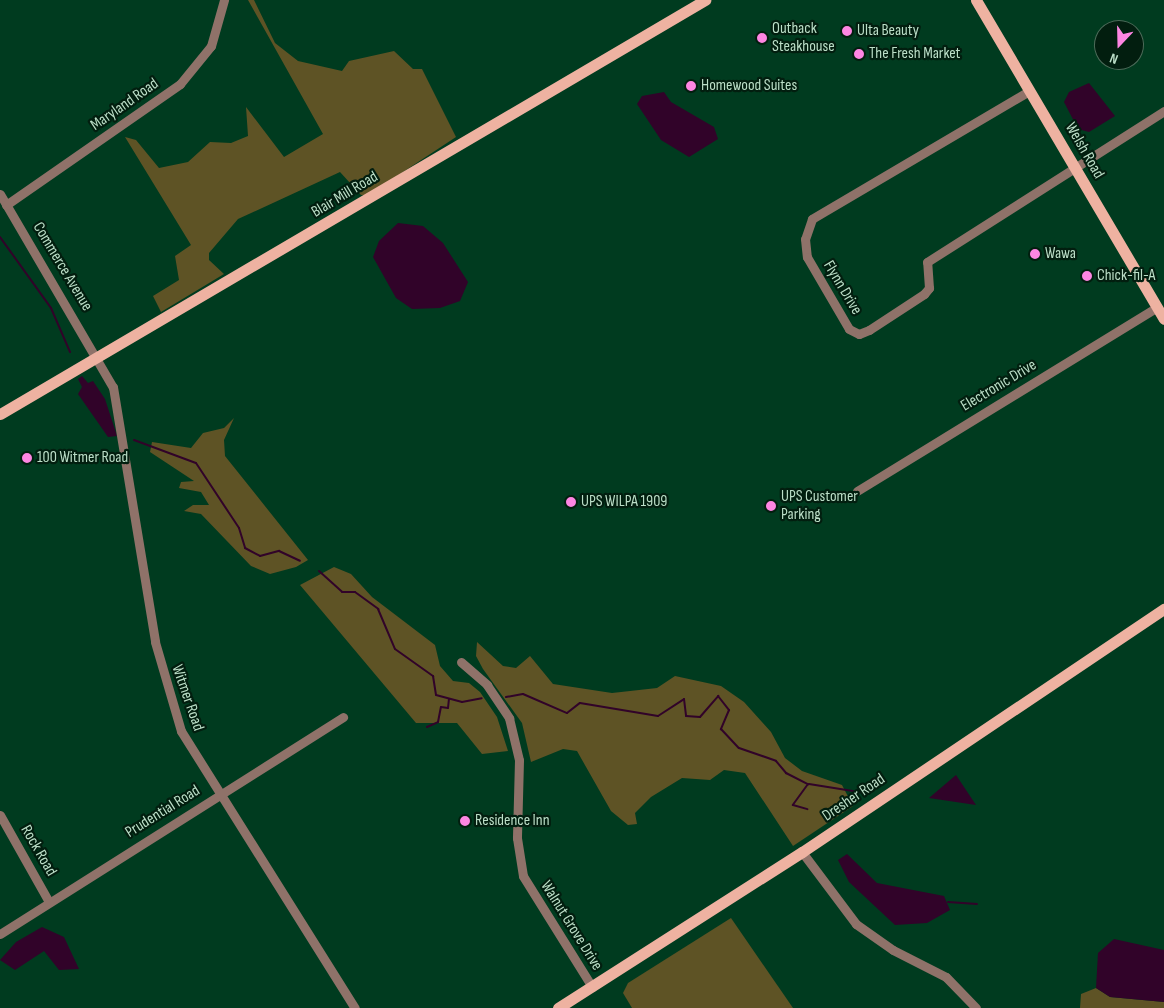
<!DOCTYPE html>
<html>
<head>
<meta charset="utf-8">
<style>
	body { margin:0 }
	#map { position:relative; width:1164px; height:1008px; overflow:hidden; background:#003b1f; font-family:"Sofia Sans Condensed",sans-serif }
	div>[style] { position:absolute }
	.green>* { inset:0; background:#5e5325 }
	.water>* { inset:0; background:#310329 }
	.stream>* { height:2px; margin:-1px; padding:0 1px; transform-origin:1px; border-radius:1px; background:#310329 }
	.minor>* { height:9px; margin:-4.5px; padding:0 4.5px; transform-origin:4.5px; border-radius:4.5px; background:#8f7269 }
	.major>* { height:11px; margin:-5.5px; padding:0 5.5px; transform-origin:5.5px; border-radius:5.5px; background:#eeb2a1 }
	.dots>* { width:14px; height:14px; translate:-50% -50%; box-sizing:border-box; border:2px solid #021e0f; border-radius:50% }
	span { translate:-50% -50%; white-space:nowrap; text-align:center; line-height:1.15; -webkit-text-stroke:4.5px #021e0f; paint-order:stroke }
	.poi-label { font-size:16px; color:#bbdec7 }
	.left { translate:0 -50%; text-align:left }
	.street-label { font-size:16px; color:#bbdec7 }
	.north { position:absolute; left:1094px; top:20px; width:50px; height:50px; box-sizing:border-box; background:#021e0f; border:1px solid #4c6b59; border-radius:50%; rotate:201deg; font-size:14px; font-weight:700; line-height:20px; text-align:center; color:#bbdec7 }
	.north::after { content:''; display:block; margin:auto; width:18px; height:22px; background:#fd86e2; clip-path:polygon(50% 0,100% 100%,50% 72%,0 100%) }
</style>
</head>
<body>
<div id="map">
	<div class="green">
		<i style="clip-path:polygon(248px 0,254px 0,275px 43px,298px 61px,342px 71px,349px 61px,394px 51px,413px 69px,422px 69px,456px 137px,368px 195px,361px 195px,340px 172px,238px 219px,209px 253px,209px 260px,224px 274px,161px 312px,153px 296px,179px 280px,175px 256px,191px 245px,125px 137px,136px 140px,159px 168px,188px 162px,210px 142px,231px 143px,248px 136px,246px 107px,284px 157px,323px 134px)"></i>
		<i style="clip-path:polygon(234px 418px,224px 440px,225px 456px,308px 560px,296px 567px,270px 574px,251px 566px,201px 514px,184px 511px,193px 505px,209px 505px,201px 492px,179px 488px,181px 482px,194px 481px,150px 452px,152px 442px,191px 448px,203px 433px,224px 428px)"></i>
		<i style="clip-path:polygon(334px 567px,351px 574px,372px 597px,435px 645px,440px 666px,453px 681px,469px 683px,480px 692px,497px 717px,508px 751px,482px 754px,457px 723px,416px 723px,300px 585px)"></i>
		<i style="clip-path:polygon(477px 642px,503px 666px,516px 668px,530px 656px,553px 684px,612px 693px,657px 688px,675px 676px,721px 686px,744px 702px,771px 732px,785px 758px,802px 771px,842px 785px,853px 806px,793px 846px,745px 773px,724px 770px,710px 780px,682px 778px,651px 797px,635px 813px,637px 824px,628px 825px,611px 811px,577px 751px,563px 749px,531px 762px,522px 723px,483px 669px,476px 656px)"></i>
		<i style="clip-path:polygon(731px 918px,793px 1008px,632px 1008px,623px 993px,628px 983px)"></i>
		<i style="clip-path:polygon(1096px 988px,1110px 997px,1164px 1002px,1164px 1008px,1080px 1008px,1081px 994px)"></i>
	</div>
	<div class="water">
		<i style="clip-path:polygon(1089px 83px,1115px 116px,1089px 132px,1078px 129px,1064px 102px,1069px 92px)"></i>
		<i style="clip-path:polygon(664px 92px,671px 102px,714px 127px,718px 139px,689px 157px,661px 140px,637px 104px,642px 96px)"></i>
		<i style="clip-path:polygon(398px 223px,423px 226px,443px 243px,468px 282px,460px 301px,440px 308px,412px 309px,396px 298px,373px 257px,379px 241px)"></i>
		<i style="clip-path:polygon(82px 376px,88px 383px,93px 381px,105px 399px,117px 436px,108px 437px,78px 394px,82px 387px,78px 379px)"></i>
		<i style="clip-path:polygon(956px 775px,976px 805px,929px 798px)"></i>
		<i style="clip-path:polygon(847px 854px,877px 883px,944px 896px,950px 910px,927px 923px,895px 925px,849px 882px,838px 860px)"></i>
		<i style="clip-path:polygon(42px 927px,64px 937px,79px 969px,59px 970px,44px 951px,15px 970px,0 960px,16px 942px)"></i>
		<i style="clip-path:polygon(1114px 939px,1164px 950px,1164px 1002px,1110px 997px,1096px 988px,1098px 953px)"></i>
	</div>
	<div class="stream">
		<i style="left:0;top:237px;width:87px;rotate:54.3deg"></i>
		<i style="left:51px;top:308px;width:48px;rotate:66.6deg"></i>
		<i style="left:134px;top:440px;width:66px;rotate:20.4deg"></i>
		<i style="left:196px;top:463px;width:78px;rotate:56.5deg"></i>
		<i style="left:239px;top:528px;width:21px;rotate:73deg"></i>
		<i style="left:245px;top:548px;width:17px;rotate:28deg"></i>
		<i style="left:260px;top:556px;width:20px;rotate:-15deg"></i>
		<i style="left:279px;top:551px;width:23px;rotate:25deg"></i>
		<i style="left:319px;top:571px;width:31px;rotate:42deg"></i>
		<i style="left:342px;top:592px;width:13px"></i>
		<i style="left:355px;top:592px;width:29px;rotate:36deg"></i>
		<i style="left:378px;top:609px;width:43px;rotate:67deg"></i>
		<i style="left:395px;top:649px;width:47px;rotate:35.4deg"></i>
		<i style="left:433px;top:676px;width:19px;rotate:81deg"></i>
		<i style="left:436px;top:695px;width:27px;rotate:15deg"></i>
		<i style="left:462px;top:702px;width:20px;rotate:-11deg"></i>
		<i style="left:506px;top:697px;width:17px;rotate:-10deg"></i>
		<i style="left:523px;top:694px;width:48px;rotate:23.4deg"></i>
		<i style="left:567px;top:713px;width:16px;rotate:-38deg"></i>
		<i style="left:580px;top:703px;width:79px;rotate:9.5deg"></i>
		<i style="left:658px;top:716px;width:31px;rotate:-33deg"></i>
		<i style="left:684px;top:699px;width:17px;rotate:83deg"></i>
		<i style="left:686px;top:716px;width:14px;rotate:4deg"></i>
		<i style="left:700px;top:717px;width:28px;rotate:-49deg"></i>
		<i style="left:718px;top:696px;width:18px;rotate:52deg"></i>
		<i style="left:729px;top:710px;width:21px;rotate:113deg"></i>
		<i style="left:721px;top:729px;width:26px;rotate:47deg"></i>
		<i style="left:739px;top:748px;width:39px;rotate:19deg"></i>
		<i style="left:776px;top:761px;width:16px;rotate:50deg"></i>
		<i style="left:786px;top:773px;width:25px;rotate:27deg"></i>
		<i style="left:808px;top:784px;width:26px;rotate:126deg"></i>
		<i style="left:793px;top:805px;width:15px;rotate:16deg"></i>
		<i style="left:427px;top:727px;width:12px;rotate:-24deg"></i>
		<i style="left:438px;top:722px;width:15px;rotate:-79deg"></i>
		<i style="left:441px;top:707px;width:7px;rotate:8deg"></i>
		<i style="left:448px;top:708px;width:9px;rotate:-84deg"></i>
		<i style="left:809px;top:784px;width:57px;rotate:9.1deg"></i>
		<i style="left:948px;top:902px;width:29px;rotate:4deg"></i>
	</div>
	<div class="minor">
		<i style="left:1029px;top:91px;width:252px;rotate:149.5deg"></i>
		<i style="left:812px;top:219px;width:21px;rotate:109deg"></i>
		<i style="left:805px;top:239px;width:18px;rotate:84deg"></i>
		<i style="left:807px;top:257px;width:83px;rotate:59.7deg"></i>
		<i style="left:849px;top:329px;width:11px;rotate:27deg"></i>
		<i style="left:859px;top:334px;width:11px;rotate:-22deg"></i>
		<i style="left:869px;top:330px;width:66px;rotate:-33.2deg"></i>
		<i style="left:924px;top:294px;width:8px;rotate:-50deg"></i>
		<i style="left:929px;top:288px;width:26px;rotate:-94deg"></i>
		<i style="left:927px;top:262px;width:281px;rotate:-32.5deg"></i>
		<i style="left:0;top:194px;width:224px;rotate:59.7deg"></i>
		<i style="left:113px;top:387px;width:258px;rotate:80.6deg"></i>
		<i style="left:155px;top:642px;width:93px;rotate:73.7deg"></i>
		<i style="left:181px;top:731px;width:327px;rotate:57.9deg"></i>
		<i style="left:6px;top:205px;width:212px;rotate:-34.8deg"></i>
		<i style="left:180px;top:84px;width:49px;rotate:-50.8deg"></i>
		<i style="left:211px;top:46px;width:48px;rotate:-74.2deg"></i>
		<i style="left:857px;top:491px;width:352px;rotate:-31.5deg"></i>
		<i style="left:461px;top:662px;width:35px;rotate:41deg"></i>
		<i style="left:487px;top:685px;width:40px;rotate:56deg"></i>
		<i style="left:509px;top:718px;width:43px;rotate:76.6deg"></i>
		<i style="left:519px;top:760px;width:78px;rotate:91.5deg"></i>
		<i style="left:517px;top:838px;width:38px;rotate:81deg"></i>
		<i style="left:523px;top:876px;width:131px;rotate:58.1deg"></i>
		<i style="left:0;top:815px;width:100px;rotate:60.6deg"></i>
		<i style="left:802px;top:852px;width:90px;rotate:53.1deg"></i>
		<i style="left:856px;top:924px;width:45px;rotate:35.1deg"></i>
		<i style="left:893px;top:950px;width:59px;rotate:27deg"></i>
		<i style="left:946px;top:977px;width:43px;rotate:45.9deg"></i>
		<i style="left:0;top:934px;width:406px;rotate:-32.3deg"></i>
	</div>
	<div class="major">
		<i style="left:976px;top:0;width:370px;rotate:59.5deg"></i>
		<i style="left:0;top:414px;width:818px;rotate:-30.42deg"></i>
		<i style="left:558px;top:1008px;width:290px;rotate:-32.6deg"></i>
		<i style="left:802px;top:852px;width:436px;rotate:-33.9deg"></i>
	</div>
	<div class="dots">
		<i style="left:847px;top:31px;background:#fd86e2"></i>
		<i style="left:762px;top:38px;background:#fd86e2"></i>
		<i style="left:859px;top:54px;background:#fd86e2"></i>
		<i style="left:691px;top:86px;background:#fd86e2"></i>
		<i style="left:1035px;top:254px;background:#fd86e2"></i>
		<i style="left:1087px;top:276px;background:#fd86e2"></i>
		<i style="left:27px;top:458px;background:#fd86e2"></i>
		<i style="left:571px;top:502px;background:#fd86e2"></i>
		<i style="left:771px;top:506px;background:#fd86e2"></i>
		<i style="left:465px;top:821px;background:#fd86e2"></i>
	</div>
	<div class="poi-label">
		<span class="left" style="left:772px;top:38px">Outback<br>Steakhouse</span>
		<span class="left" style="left:857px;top:31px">Ulta Beauty</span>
		<span class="left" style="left:869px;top:54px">The Fresh Market</span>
		<span class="left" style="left:701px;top:86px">Homewood Suites</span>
		<span class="left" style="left:1045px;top:254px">Wawa</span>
		<span class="left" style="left:1097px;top:276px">Chick-fil-A</span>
		<span class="left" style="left:37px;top:458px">100 Witmer Road</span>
		<span class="left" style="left:781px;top:506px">UPS Customer<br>Parking</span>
		<span class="left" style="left:581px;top:502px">UPS WILPA 1909</span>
		<span class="left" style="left:475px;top:821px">Residence Inn</span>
	</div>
	<div class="street-label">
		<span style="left:125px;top:105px;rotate:-35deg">Maryland Road</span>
		<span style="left:1084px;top:151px;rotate:60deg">Welsh Road</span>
		<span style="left:345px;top:195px;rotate:-31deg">Blair Mill Road</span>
		<span style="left:62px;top:267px;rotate:59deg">Commerce Avenue</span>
		<span style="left:842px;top:288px;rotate:59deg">Flynn Drive</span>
		<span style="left:999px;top:386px;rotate:-31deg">Electronic Drive</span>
		<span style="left:187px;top:698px;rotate:71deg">Witmer Road</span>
		<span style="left:854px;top:798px;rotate:-34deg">Dresher Road</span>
		<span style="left:163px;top:812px;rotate:-32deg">Prudential Road</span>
		<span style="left:38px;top:851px;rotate:60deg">Rock Road</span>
		<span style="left:571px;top:926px;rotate:58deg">Walnut Grove Drive</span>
	</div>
	<div class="north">N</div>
</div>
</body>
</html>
